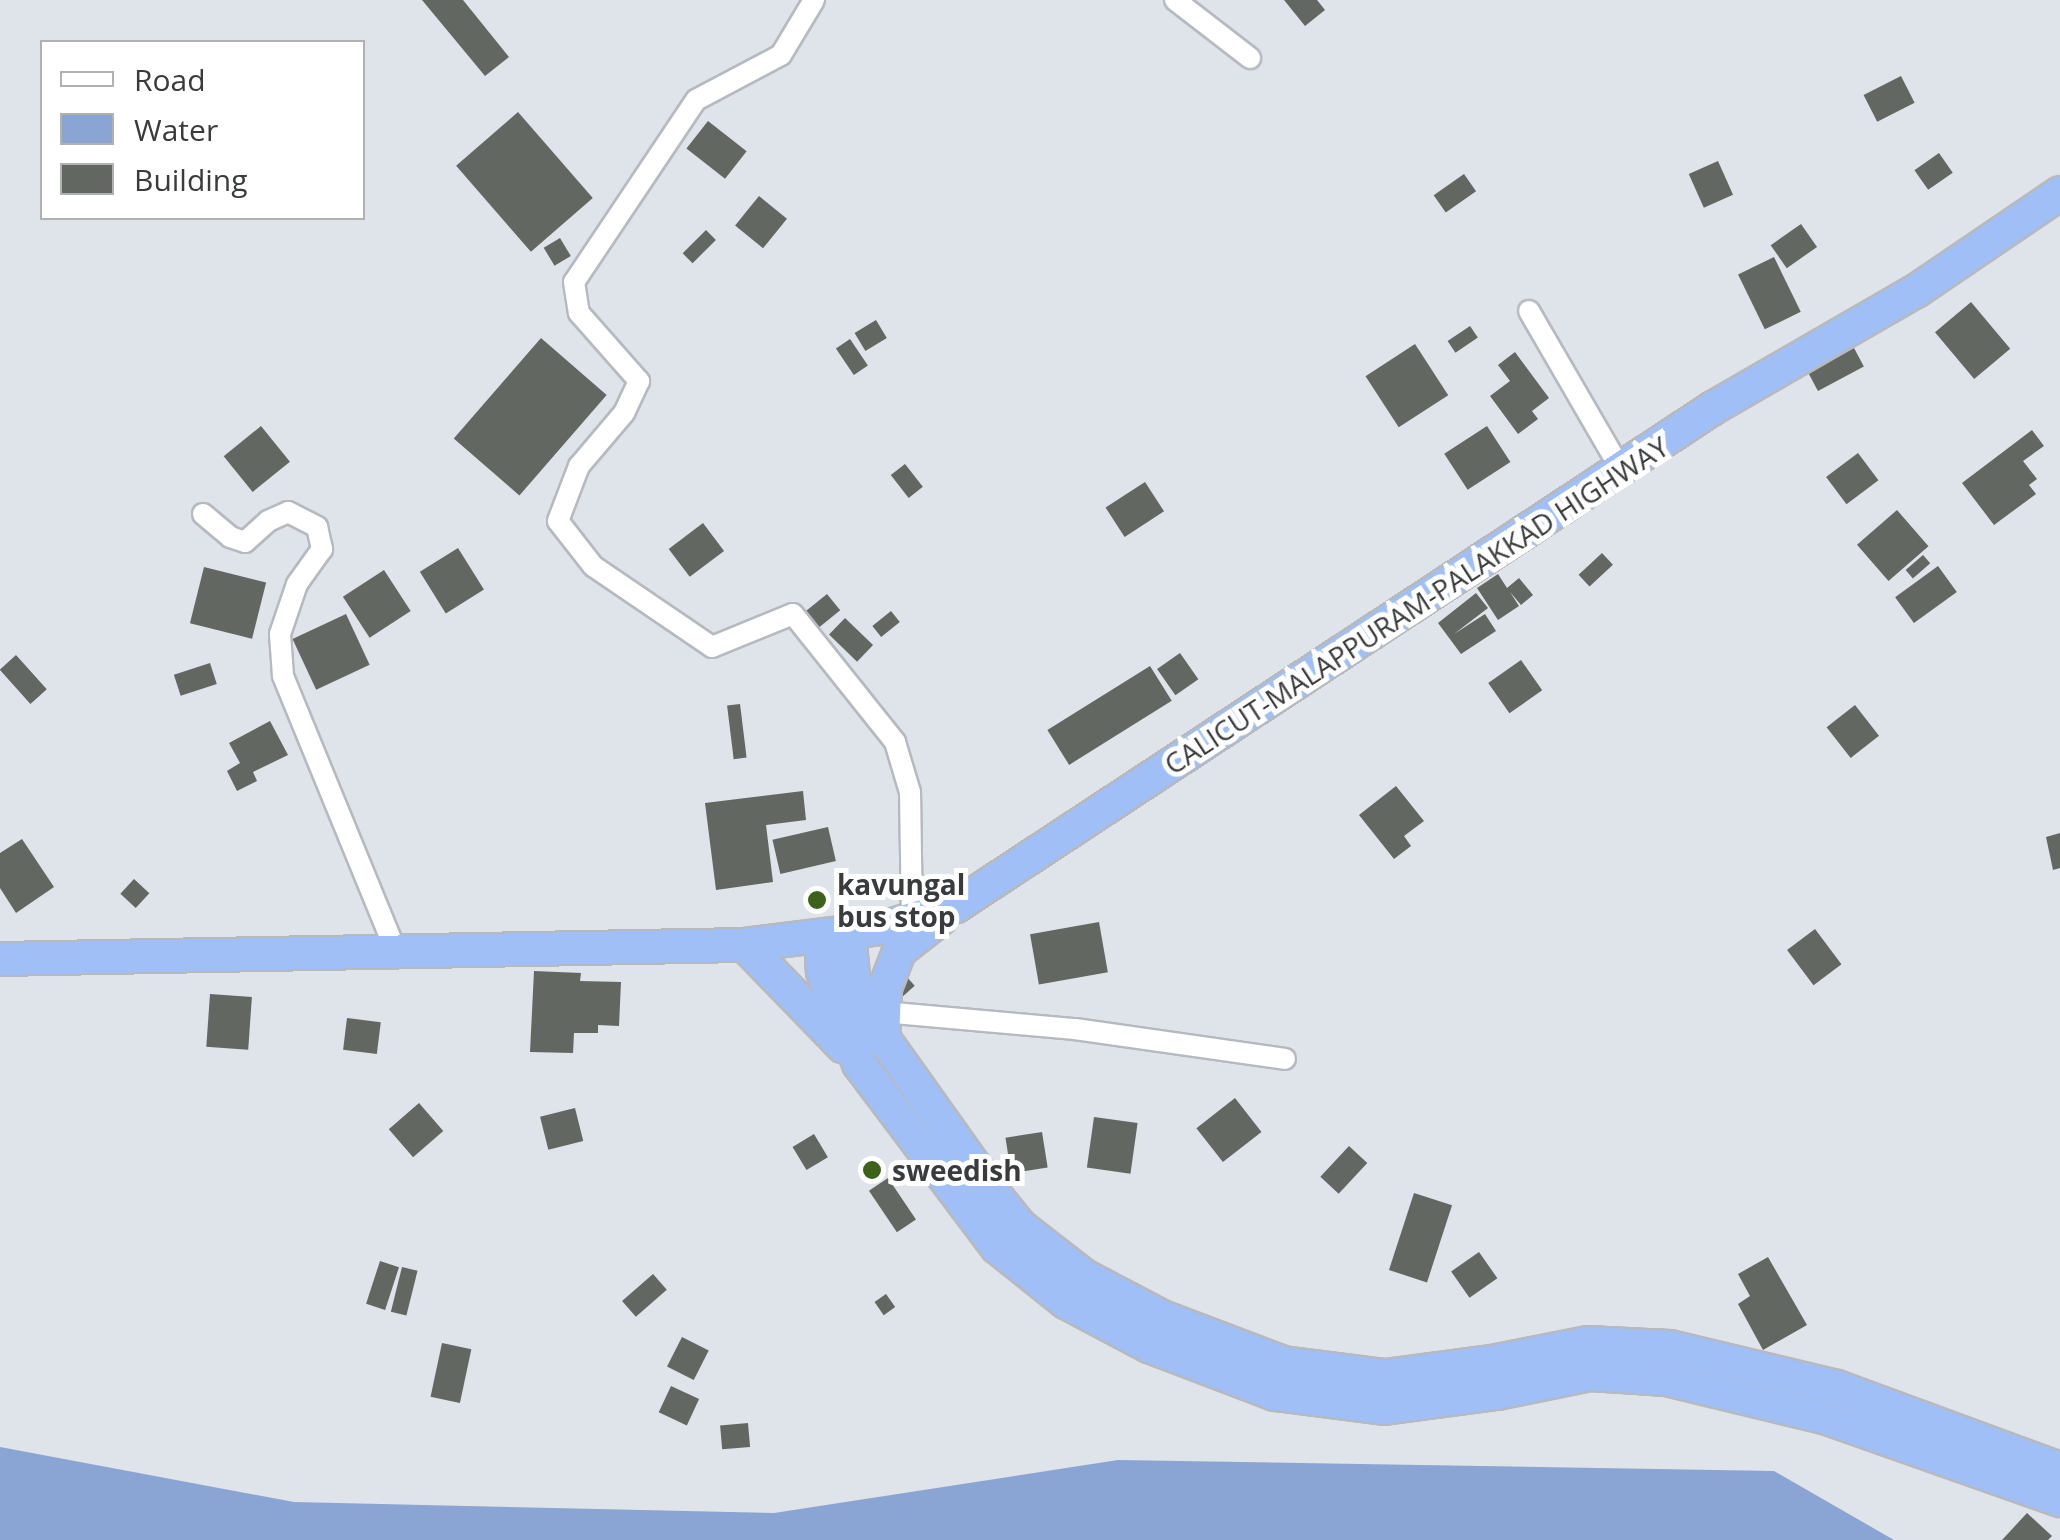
<!DOCTYPE html>
<html>
<head>
<meta charset="utf-8">
<style>
	body { margin:0 }
	#map { position:relative; width:2060px; height:1540px; overflow:hidden; background:#dfe3ea; font-family:"Open Sans",sans-serif }
	div>[style] { position:absolute }
	.water>* { inset:0; background:#8aa4d3 }
	.building>* { inset:0; background:#636761; transform-origin:0 0 }
	.roads { filter:drop-shadow(2px 0 #b6bac0) drop-shadow(-2px 0 #b6bac0) drop-shadow(0 2px #b6bac0) drop-shadow(0 -2px #b6bac0) }
	.minor>* { height:20px; margin:-10px; padding:0 10px; transform-origin:10px; border-radius:10px; background:#fff }
	.trunk>* { height:32px; margin:-16px; padding:0 16px; transform-origin:16px; border-radius:16px; background:#a0bff7 }
	.dots>* { width:28px; height:28px; translate:-50% -50%; box-sizing:border-box; border:5px solid #fff; border-radius:50% }
	span { translate:-50% -50%; white-space:nowrap; text-align:center; line-height:1.15; -webkit-text-stroke:10px #fff; paint-order:stroke }
	.street-label { font-size:28px; color:#393b3d }
	.poi-label { font-size:28px; color:#393b3d; font-weight:700 }
	.left { translate:0 -50%; text-align:left }
	.legend { position:absolute; left:40px; top:40px; width:325px; height:180px; box-sizing:border-box; background:#fff; border:2px solid #b0b1b1; margin:0; padding:12px 18px; list-style:none; font-size:30px; color:#393b3d }
	.legend li { display:flex; align-items:center; gap:20px; height:50px }
	.legend b { width:50px; border:2px solid #b0b1b1 }
</style>
</head>
<body>
<div id="map">
	<div class="water">
		<i style="clip-path:polygon(0 1447px,294px 1502px,774px 1513px,1118px 1460px,1774px 1471px,1894px 1540px,0 1540px)"></i>
	</div>
	<div class="building">
		<i style="clip-path:polygon(422px 0,463px 0,509px 57px,485px 76px)"></i>
		<i style="clip-path:polygon(1284px 0,1317px 0,1325px 10px,1305px 26px)"></i>
		<i style="left:1901px;top:76px;width:30px;height:42px;rotate:63deg"></i>
		<i style="left:518px;top:112px;width:114px;height:82px;rotate:49deg"></i>
		<i style="left:708px;top:121px;width:49px;height:35px;rotate:38deg"></i>
		<i style="left:1939px;top:153px;width:24px;height:30px;rotate:55deg"></i>
		<i style="left:1718px;top:161px;width:37px;height:32px;rotate:66deg"></i>
		<i style="left:1464px;top:174px;width:21px;height:37px;rotate:55deg"></i>
		<i style="left:759px;top:196px;width:36px;height:38px;rotate:39deg"></i>
		<i style="left:1801px;top:224px;width:28px;height:37px;rotate:55deg"></i>
		<i style="left:706px;top:230px;width:14px;height:33px;rotate:45deg"></i>
		<i style="left:560px;top:238px;width:21px;height:19px;rotate:59deg"></i>
		<i style="left:1774px;top:257px;width:61px;height:40px;rotate:64deg"></i>
		<i style="left:1971px;top:302px;width:61px;height:47px;rotate:50deg"></i>
		<i style="left:876px;top:320px;width:21px;height:25px;rotate:59deg"></i>
		<i style="left:1470px;top:326px;width:14px;height:27px;rotate:56deg"></i>
		<i style="left:541px;top:338px;width:87px;height:133px;rotate:41deg"></i>
		<i style="left:850px;top:339px;width:32px;height:17px;rotate:56deg"></i>
		<i style="left:1415px;top:344px;width:61px;height:59px;rotate:57deg"></i>
		<i style="left:1854px;top:348px;width:21px;height:52px;rotate:62deg"></i>
		<i style="clip-path:polygon(1515px 352px,1549px 398px,1532px 411px,1538px 419px,1518px 434px,1490px 396px,1510px 381px,1498px 365px)"></i>
		<i style="left:261px;top:426px;width:46px;height:48px;rotate:51deg"></i>
		<i style="left:1487px;top:426px;width:43px;height:51px;rotate:57deg"></i>
		<i style="clip-path:polygon(2032px 430px,2044px 446px,2023px 461px,2037px 479px,2029px 485px,2036px 494px,1994px 525px,1962px 483px)"></i>
		<i style="left:1858px;top:453px;width:34px;height:40px;rotate:53deg"></i>
		<i style="left:905px;top:464px;width:29px;height:18px;rotate:52deg"></i>
		<i style="left:1145px;top:482px;width:35px;height:47px;rotate:57deg"></i>
		<i style="left:1897px;top:510px;width:48px;height:53px;rotate:49deg"></i>
		<i style="left:703px;top:523px;width:35px;height:43px;rotate:53deg"></i>
		<i style="left:458px;top:548px;width:49px;height:45px;rotate:58deg"></i>
		<i style="left:1602px;top:553px;width:16px;height:32px;rotate:47deg"></i>
		<i style="left:1923px;top:555px;width:11px;height:23px;rotate:49deg"></i>
		<i style="left:1938px;top:566px;width:32px;height:53px;rotate:54deg"></i>
		<i style="left:204px;top:567px;width:64px;height:58px;rotate:14deg"></i>
		<i style="left:384px;top:570px;width:49px;height:49px;rotate:57deg"></i>
		<i style="clip-path:polygon(1498px 574px,1507px 588px,1519px 578px,1533px 595px,1521px 605px,1510px 592px,1519px 606px,1498px 620px,1477px 588px)"></i>
		<i style="clip-path:polygon(1476px 593px,1488px 608px,1454px 634px,1485px 614px,1496px 631px,1461px 654px,1438px 623px)"></i>
		<i style="left:827px;top:594px;width:21px;height:27px;rotate:51deg"></i>
		<i style="left:891px;top:611px;width:14px;height:24px;rotate:51deg"></i>
		<i style="left:346px;top:614px;width:56px;height:59px;rotate:65deg"></i>
		<i style="left:845px;top:618px;width:39px;height:23px;rotate:44deg"></i>
		<i style="left:1180px;top:653px;width:32px;height:28px;rotate:55deg"></i>
		<i style="left:16px;top:655px;width:46px;height:22px;rotate:48deg"></i>
		<i style="left:1521px;top:660px;width:37px;height:40px;rotate:55deg"></i>
		<i style="left:210px;top:663px;width:22px;height:38px;rotate:72deg"></i>
		<i style="left:1150px;top:666px;width:41px;height:121px;rotate:58deg"></i>
		<i style="left:740px;top:704px;width:54px;height:13px;rotate:83deg"></i>
		<i style="left:1855px;top:705px;width:39px;height:36px;rotate:52deg"></i>
		<i style="clip-path:polygon(270px 721px,288px 755px,253px 772px,257px 781px,237px 791px,227px 771px,240px 763px,229px 743px)"></i>
		<i style="clip-path:polygon(1396px 786px,1424px 821px,1404px 836px,1411px 846px,1394px 859px,1359px 815px)"></i>
		<i style="clip-path:polygon(803px 791px,806px 820px,766px 825px,773px 882px,716px 890px,705px 803px)"></i>
		<i style="left:828px;top:827px;width:35px;height:57px;rotate:77deg"></i>
		<i style="clip-path:polygon(2060px 833px,2060px 868px,2053px 870px,2046px 837px)"></i>
		<i style="clip-path:polygon(22px 839px,54px 887px,16px 913px,0 888px,0 853px)"></i>
		<i style="left:134px;top:879px;width:21px;height:20px;rotate:43deg"></i>
		<i style="left:1099px;top:922px;width:51px;height:70px;rotate:80deg"></i>
		<i style="left:1815px;top:929px;width:44px;height:35px;rotate:53deg"></i>
		<i style="clip-path:polygon(534px 971px,581px 973px,580px 981px,621px 982px,619px 1026px,598px 1025px,598px 1033px,574px 1033px,573px 1053px,530px 1052px)"></i>
		<i style="left:906px;top:976px;width:13px;height:21px;rotate:48deg"></i>
		<i style="left:210px;top:994px;width:42px;height:53px;rotate:4deg"></i>
		<i style="left:347px;top:1018px;width:34px;height:32px;rotate:7deg"></i>
		<i style="left:1235px;top:1098px;width:43px;height:49px;rotate:52deg"></i>
		<i style="left:419px;top:1103px;width:37px;height:40px;rotate:49deg"></i>
		<i style="left:575px;top:1108px;width:34px;height:36px;rotate:76deg"></i>
		<i style="left:1094px;top:1117px;width:44px;height:51px;rotate:8deg"></i>
		<i style="left:1042px;top:1132px;width:36px;height:37px;rotate:81deg"></i>
		<i style="left:814px;top:1134px;width:27px;height:25px;rotate:59deg"></i>
		<i style="left:1349px;top:1146px;width:25px;height:42px;rotate:43deg"></i>
		<i style="left:888px;top:1178px;width:50px;height:23px;rotate:56deg"></i>
		<i style="left:1414px;top:1193px;width:40px;height:81px;rotate:18deg"></i>
		<i style="left:1479px;top:1252px;width:32px;height:34px;rotate:55deg"></i>
		<i style="clip-path:polygon(1768px 1257px,1807px 1325px,1763px 1350px,1738px 1304px,1750px 1296px,1738px 1274px)"></i>
		<i style="left:380px;top:1261px;width:20px;height:45px;rotate:18deg"></i>
		<i style="left:402px;top:1267px;width:16px;height:46px;rotate:14deg"></i>
		<i style="left:653px;top:1274px;width:21px;height:41px;rotate:49deg"></i>
		<i style="left:886px;top:1294px;width:16px;height:14px;rotate:55deg"></i>
		<i style="left:682px;top:1337px;width:30px;height:33px;rotate:27deg"></i>
		<i style="left:442px;top:1343px;width:30px;height:55px;rotate:12deg"></i>
		<i style="left:671px;top:1386px;width:31px;height:29px;rotate:25deg"></i>
		<i style="left:748px;top:1423px;width:24px;height:28px;rotate:85deg"></i>
		<i style="clip-path:polygon(2027px 1513px,2052px 1536px,2048px 1540px,2002px 1540px)"></i>
	</div>
	<div class="roads">
		<div class="minor">
			<i style="left:814px;top:0;width:64px;rotate:121deg"></i>
			<i style="left:781px;top:55px;width:96px;rotate:152.1deg"></i>
			<i style="left:696px;top:100px;width:219px;rotate:123.8deg"></i>
			<i style="left:574px;top:282px;width:31px;rotate:81deg"></i>
			<i style="left:579px;top:313px;width:91px;rotate:48.6deg"></i>
			<i style="left:639px;top:381px;width:35px;rotate:115deg"></i>
			<i style="left:624px;top:413px;width:70px;rotate:130.3deg"></i>
			<i style="left:579px;top:466px;width:59px;rotate:110.9deg"></i>
			<i style="left:558px;top:521px;width:57px;rotate:52.1deg"></i>
			<i style="left:593px;top:566px;width:144px;rotate:34.2deg"></i>
			<i style="left:712px;top:647px;width:87px;rotate:-22.2deg"></i>
			<i style="left:793px;top:614px;width:164px;rotate:51.4deg"></i>
			<i style="left:895px;top:742px;width:52px;rotate:73.3deg"></i>
			<i style="left:910px;top:792px;width:127px;rotate:89.1deg"></i>
			<i style="left:1175px;top:0;width:95px;rotate:37.7deg"></i>
			<i style="left:1529px;top:311px;width:184px;rotate:59.9deg"></i>
			<i style="left:203px;top:514px;width:35px;rotate:40deg"></i>
			<i style="left:230px;top:537px;width:16px;rotate:18deg"></i>
			<i style="left:245px;top:542px;width:31px;rotate:-42deg"></i>
			<i style="left:268px;top:521px;width:22px;rotate:-24deg"></i>
			<i style="left:288px;top:512px;width:33px;rotate:27deg"></i>
			<i style="left:317px;top:527px;width:23px;rotate:77deg"></i>
			<i style="left:322px;top:549px;width:43px;rotate:125.5deg"></i>
			<i style="left:297px;top:584px;width:53px;rotate:108.8deg"></i>
			<i style="left:280px;top:634px;width:42px;rotate:85.9deg"></i>
			<i style="left:283px;top:676px;width:298px;rotate:67.7deg"></i>
			<i style="left:883px;top:1012px;width:193px;rotate:5.1deg"></i>
			<i style="left:1075px;top:1029px;width:212px;rotate:8.1deg"></i>
		</div>
		<div class="trunk">
			<i style="left:849px;top:933px;width:42px;rotate:84.6deg"></i>
			<i style="left:853px;top:975px;width:38px;rotate:73deg"></i>
			<i style="left:864px;top:1011px;width:224px;rotate:54.6deg"></i>
			<i style="left:994px;top:1194px;width:41px;rotate:50.9deg"></i>
			<i style="left:1020px;top:1226px;width:81px;rotate:38deg"></i>
			<i style="left:1084px;top:1276px;width:88px;rotate:27.7deg"></i>
			<i style="left:1162px;top:1317px;width:129px;rotate:20.8deg"></i>
			<i style="left:1283px;top:1363px;width:103px;rotate:7.3deg"></i>
			<i style="left:1385px;top:1376px;width:108px;rotate:-7.5deg"></i>
			<i style="left:1492px;top:1362px;width:98px;rotate:-11.2deg"></i>
			<i style="left:1588px;top:1343px;width:82px;rotate:2.8deg"></i>
			<i style="left:1670px;top:1347px;width:172px;rotate:13.5deg"></i>
			<i style="left:1837px;top:1387px;width:238px;rotate:20.2deg"></i>
			<i style="left:821px;top:936px;width:36px;rotate:87deg"></i>
			<i style="left:823px;top:972px;width:99px;rotate:68.6deg"></i>
			<i style="left:859px;top:1064px;width:229px;rotate:53deg"></i>
			<i style="left:997px;top:1247px;width:88px;rotate:38.6deg"></i>
			<i style="left:1066px;top:1302px;width:94px;rotate:27.9deg"></i>
			<i style="left:1149px;top:1346px;width:135px;rotate:20.9deg"></i>
			<i style="left:1275px;top:1394px;width:110px;rotate:7.3deg"></i>
			<i style="left:1384px;top:1408px;width:114px;rotate:-7.6deg"></i>
			<i style="left:1497px;top:1393px;width:95px;rotate:-11.5deg"></i>
			<i style="left:1590px;top:1374px;width:76px;rotate:3.8deg"></i>
			<i style="left:1666px;top:1379px;width:166px;rotate:13.6deg"></i>
			<i style="left:1827px;top:1418px;width:247px;rotate:19.4deg"></i>
			<i style="left:745px;top:945px;width:141px;rotate:45.9deg"></i>
			<i style="left:0;top:959px;width:745px;rotate:-1.08deg"></i>
			<i style="left:745px;top:945px;width:138px;rotate:-7.1deg"></i>
			<i style="left:882px;top:928px;width:77px;rotate:-16.6deg"></i>
			<i style="left:956px;top:906px;width:906px;rotate:-33.34deg"></i>
			<i style="left:1713px;top:408px;width:234px;rotate:-30deg"></i>
			<i style="left:1916px;top:291px;width:174px;rotate:-34.2deg"></i>
			<i style="left:883px;top:1041px;width:53px;rotate:-87.8deg"></i>
			<i style="left:885px;top:988px;width:40px;rotate:-69deg"></i>
			<i style="left:899px;top:951px;width:53px;rotate:-38.2deg"></i>
		</div>
	</div>
	<div class="dots">
		<i style="left:817px;top:900px;background:#3c621b"></i>
		<i style="left:872px;top:1170px;background:#3c621b"></i>
	</div>
	<div class="street-label">
		<span style="left:1416px;top:605px;rotate:-33deg">CALICUT-MALAPPURAM-PALAKKAD HIGHWAY</span>
	</div>
	<div class="poi-label">
		<span class="left" style="left:837px;top:900px">kavungal<br>bus stop</span>
		<span class="left" style="left:892px;top:1170px">sweedish</span>
	</div>
	<ul class="legend">
	<li><b style="height:12px;background:#fff"></b>Road</li>
	<li><b style="height:28px;background:#8aa4d3"></b>Water</li>
	<li><b style="height:28px;background:#636761"></b>Building</li>
	</ul>
</div>
</body>
</html>
